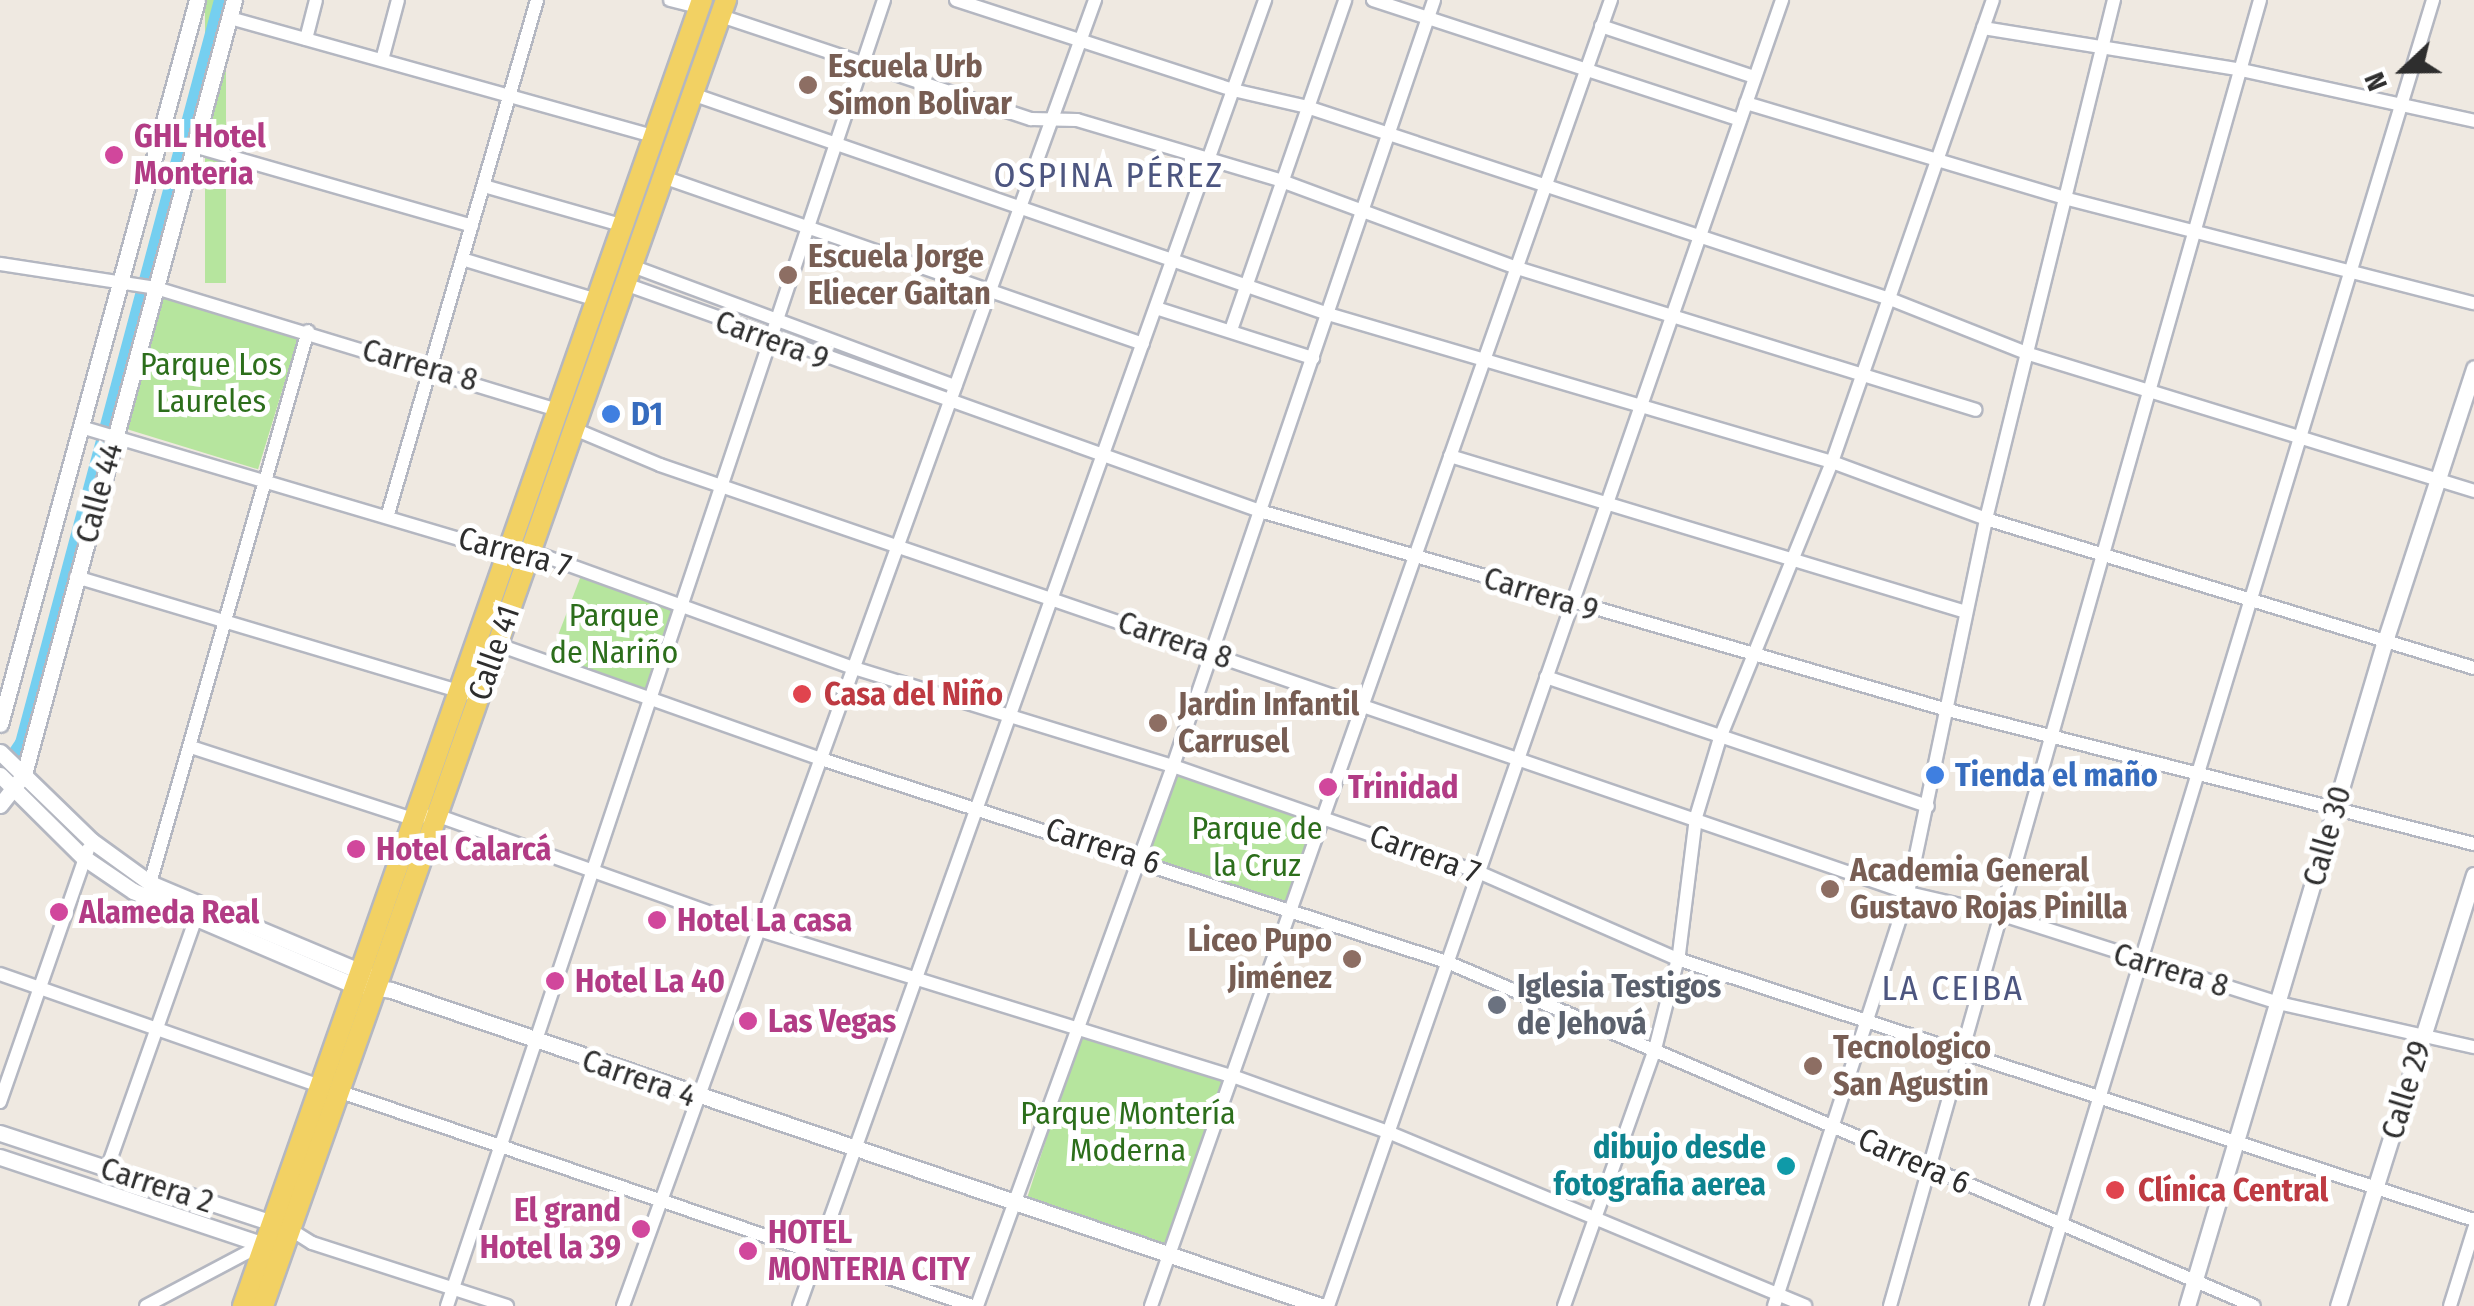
<!DOCTYPE html>
<html>
<head>
<meta charset="utf-8">
<style>
	body { margin:0 }
	#map { position:relative; width:2474px; height:1306px; overflow:hidden; background:#efe9e1; font-family:"Fira Sans Condensed",sans-serif }
	div>[style] { position:absolute }
	.green>* { inset:0; background:#b6e59e; transform-origin:0 0 }
	.canal>* { height:12px; margin:-6px; padding:0 6px; transform-origin:6px; border-radius:6px; background:#75cff0 }
	.roads { filter:drop-shadow(2px 0 #b4b7c1) drop-shadow(-2px 0 #b4b7c1) drop-shadow(0 2px #b4b7c1) drop-shadow(0 -2px #b4b7c1) }
	.minor>* { height:12px; margin:-6px; padding:0 6px; transform-origin:6px; border-radius:6px; background:#fff }
	.tertiary>* { height:15px; margin:-7.5px; padding:0 7.5px; transform-origin:7.5px; border-radius:7.5px; background:#fff }
	.primary>* { height:20px; margin:-10px; padding:0 10px; transform-origin:10px; border-radius:10px; background:#f2d163 }
	.dots>* { width:28px; height:28px; translate:-50% -50%; box-sizing:border-box; border:5px solid #fff; border-radius:50% }
	span { translate:-50% -50%; white-space:nowrap; text-align:center; line-height:1.15; -webkit-text-stroke:10px #fff; paint-order:stroke }
	.education-label { font-size:32px; color:#785e54; font-weight:700 }
	.left { translate:0 -50%; text-align:left }
	.right { translate:-100% -50%; text-align:right }
	.hotel-label { font-size:32px; color:#b23c85; font-weight:700 }
	.street-label { font-size:32px; color:#2e2e2e }
	.park-label { font-size:32px; color:#2c6e1b }
	.shop-label { font-size:32px; color:#366cbe; font-weight:700 }
	.health-label { font-size:32px; color:#be3a42; font-weight:700 }
	.worship-label { font-size:32px; color:#5b616d; font-weight:700 }
	.culture-label { font-size:32px; color:#0d838f; font-weight:700 }
	.neighbourhood-label { font-size:35px; color:#4d5680; letter-spacing:2.5px }
	.north { position:absolute; left:2354px; top:20px; width:100px; height:100px; -webkit-text-stroke:8px #fff; paint-order:stroke; rotate:248deg; font-size:28px; font-weight:700; line-height:40px; text-align:center; color:#2e2e2e }
	.north::after { content:''; display:block; margin:auto; width:35px; height:45px; background:#2e2e2e; clip-path:polygon(50% 0,100% 100%,50% 72%,0 100%) }
</style>
</head>
<body>
<div id="map">
	<div class="green">
		<i style="left:205px;top:0;width:21px;height:283px"></i>
		<i style="left:163px;top:298px;width:141px;height:136px;rotate:17deg"></i>
		<i style="left:582px;top:573px;width:101px;height:93px;rotate:21deg"></i>
		<i style="left:1174px;top:770px;width:155px;height:92px;rotate:19deg"></i>
		<i style="left:1081px;top:1032px;width:157px;height:176px;rotate:18deg"></i>
	</div>
	<div class="canal">
		<i style="left:4px;top:768px;width:30px;rotate:-56deg"></i>
		<i style="left:21px;top:743px;width:769px;rotate:-75.01deg"></i>
	</div>
	<div class="roads">
		<div class="minor">
			<i style="left:670px;top:0;width:30px;rotate:14deg"></i>
			<i style="left:956px;top:0;width:291px;rotate:18deg"></i>
			<i style="left:1233px;top:90px;width:76px;rotate:12.9deg"></i>
			<i style="left:1307px;top:107px;width:614px;rotate:18.23deg"></i>
			<i style="left:1890px;top:299px;width:149px;rotate:21.6deg"></i>
			<i style="left:2029px;top:354px;width:466px;rotate:17.1deg"></i>
			<i style="left:1373px;top:0;width:386px;rotate:18.1deg"></i>
			<i style="left:721px;top:16px;width:327px;rotate:18.4deg"></i>
			<i style="left:1031px;top:119px;width:46px;rotate:1.2deg"></i>
			<i style="left:1077px;top:120px;width:211px;rotate:16.5deg"></i>
			<i style="left:1279px;top:180px;width:251px;rotate:20.3deg"></i>
			<i style="left:1514px;top:267px;width:483px;rotate:17.2deg"></i>
			<i style="left:230px;top:18px;width:440px;rotate:15.6deg"></i>
			<i style="left:1601px;top:26px;width:161px;rotate:18.4deg"></i>
			<i style="left:1983px;top:28px;width:261px;rotate:9.2deg"></i>
			<i style="left:2241px;top:70px;width:239px;rotate:12.3deg"></i>
			<i style="left:306px;top:39px;width:40px;rotate:-75.6deg"></i>
			<i style="left:382px;top:60px;width:62px;rotate:-75.1deg"></i>
			<i style="left:692px;top:94px;width:673px;rotate:19.08deg"></i>
			<i style="left:1328px;top:314px;width:525px;rotate:16.36deg"></i>
			<i style="left:1832px;top:462px;width:164px;rotate:20.3deg"></i>
			<i style="left:1986px;top:519px;width:510px;rotate:16.98deg"></i>
			<i style="left:1746px;top:103px;width:332px;rotate:16.6deg"></i>
			<i style="left:2064px;top:198px;width:423px;rotate:14.4deg"></i>
			<i style="left:197px;top:147px;width:286px;rotate:16deg"></i>
			<i style="left:663px;top:177px;width:508px;rotate:19.18deg"></i>
			<i style="left:484px;top:186px;width:146px;rotate:15.9deg"></i>
			<i style="left:462px;top:259px;width:141px;rotate:16.9deg"></i>
			<i style="left:0;top:264px;width:158px;rotate:8.7deg"></i>
			<i style="left:156px;top:288px;width:423px;rotate:16.9deg"></i>
			<i style="left:632px;top:266px;width:345px;rotate:20.4deg"></i>
			<i style="left:625px;top:284px;width:674px;rotate:19.67deg"></i>
			<i style="left:1260px;top:511px;width:712px;rotate:16.14deg"></i>
			<i style="left:1944px;top:709px;width:547px;rotate:14.29deg"></i>
			<i style="left:1156px;top:308px;width:165px;rotate:17.7deg"></i>
			<i style="left:1231px;top:330px;width:349px;rotate:-70.9deg"></i>
			<i style="left:81px;top:427px;width:441px;rotate:16.5deg"></i>
			<i style="left:504px;top:552px;width:26px;rotate:-2deg"></i>
			<i style="left:530px;top:551px;width:344px;rotate:19.9deg"></i>
			<i style="left:854px;top:668px;width:334px;rotate:17.1deg"></i>
			<i style="left:1173px;top:766px;width:323px;rotate:19.2deg"></i>
			<i style="left:1478px;top:872px;width:217px;rotate:23.6deg"></i>
			<i style="left:1677px;top:959px;width:839px;rotate:18.13deg"></i>
			<i style="left:572px;top:428px;width:95px;rotate:22.8deg"></i>
			<i style="left:660px;top:465px;width:1319px;rotate:18.93deg"></i>
			<i style="left:1908px;top:893px;width:98px;rotate:13deg"></i>
			<i style="left:2003px;top:915px;width:289px;rotate:17.7deg"></i>
			<i style="left:2278px;top:1003px;width:201px;rotate:12.7deg"></i>
			<i style="left:1450px;top:456px;width:539px;rotate:16.82deg"></i>
			<i style="left:388px;top:514px;width:535px;rotate:-73.83deg"></i>
			<i style="left:76px;top:577px;width:407px;rotate:16.6deg"></i>
			<i style="left:496px;top:644px;width:345px;rotate:19.5deg"></i>
			<i style="left:821px;top:759px;width:658px;rotate:17.97deg"></i>
			<i style="left:1447px;top:962px;width:877px;rotate:23.09deg"></i>
			<i style="left:1546px;top:677px;width:403px;rotate:18.7deg"></i>
			<i style="left:191px;top:747px;width:230px;rotate:18deg"></i>
			<i style="left:410px;top:818px;width:26px;rotate:-7deg"></i>
			<i style="left:436px;top:815px;width:343px;rotate:19.6deg"></i>
			<i style="left:759px;top:930px;width:498px;rotate:17.2deg"></i>
			<i style="left:1235px;top:1077px;width:163px;rotate:19.8deg"></i>
			<i style="left:1388px;top:1132px;width:452px;rotate:22.6deg"></i>
			<i style="left:150px;top:883px;width:574px;rotate:-74.03deg"></i>
			<i style="left:0;top:974px;width:336px;rotate:19.3deg"></i>
			<i style="left:338px;top:1091px;width:669px;rotate:18.73deg"></i>
			<i style="left:0;top:1102px;width:268px;rotate:-70.8deg"></i>
			<i style="left:107px;top:1169px;width:273px;rotate:-70.5deg"></i>
			<i style="left:288px;top:1228px;width:28px;rotate:32deg"></i>
			<i style="left:312px;top:1243px;width:205px;rotate:17.9deg"></i>
			<i style="left:146px;top:1306px;width:132px;rotate:-27.9deg"></i>
			<i style="left:447px;top:1306px;width:1377px;rotate:-71.5deg"></i>
			<i style="left:623px;top:1306px;width:1389px;rotate:-70.13deg"></i>
			<i style="left:799px;top:1306px;width:1387px;rotate:-70.36deg"></i>
			<i style="left:977px;top:1306px;width:574px;rotate:-70.05deg"></i>
			<i style="left:1173px;top:766px;width:809px;rotate:-71.18deg"></i>
			<i style="left:1151px;top:1306px;width:1385px;rotate:-70.6deg"></i>
			<i style="left:1328px;top:1306px;width:1383px;rotate:-70.83deg"></i>
			<i style="left:1564px;top:1306px;width:273px;rotate:-70.5deg"></i>
			<i style="left:1655px;top:1049px;width:98px;rotate:-75.8deg"></i>
			<i style="left:1679px;top:954px;width:138px;rotate:-82.9deg"></i>
			<i style="left:1696px;top:817px;width:83px;rotate:-73.1deg"></i>
			<i style="left:1720px;top:738px;width:298px;rotate:-67.9deg"></i>
			<i style="left:1832px;top:462px;width:489px;rotate:-70.8deg"></i>
			<i style="left:1774px;top:1306px;width:434px;rotate:-72deg"></i>
			<i style="left:1908px;top:893px;width:382px;rotate:-78.2deg"></i>
			<i style="left:1986px;top:519px;width:535px;rotate:-76.15deg"></i>
			<i style="left:1890px;top:1306px;width:1357px;rotate:-74.18deg"></i>
			<i style="left:2036px;top:1306px;width:1365px;rotate:-73.09deg"></i>
			<i style="left:2450px;top:1306px;width:81px;rotate:-72.7deg"></i>
		</div>
		<div class="tertiary">
			<i style="left:0;top:724px;width:750px;rotate:-74.78deg"></i>
			<i style="left:0;top:752px;width:128px;rotate:44.1deg"></i>
			<i style="left:92px;top:841px;width:72px;rotate:35.9deg"></i>
			<i style="left:150px;top:883px;width:238px;rotate:22.8deg"></i>
			<i style="left:0;top:775px;width:117px;rotate:44.7deg"></i>
			<i style="left:83px;top:857px;width:60px;rotate:34.2deg"></i>
			<i style="left:133px;top:891px;width:237px;rotate:23.1deg"></i>
			<i style="left:351px;top:984px;width:40px;rotate:8.5deg"></i>
			<i style="left:391px;top:990px;width:982px;rotate:18.77deg"></i>
			<i style="left:0;top:805px;width:39px;rotate:-52deg"></i>
			<i style="left:24px;top:774px;width:802px;rotate:-74.82deg"></i>
			<i style="left:0;top:1133px;width:296px;rotate:18.3deg"></i>
			<i style="left:0;top:1157px;width:286px;rotate:18.4deg"></i>
			<i style="left:2187px;top:1306px;width:691px;rotate:-73.43deg"></i>
			<i style="left:2384px;top:644px;width:290px;rotate:-71.9deg"></i>
			<i style="left:2338px;top:1306px;width:452px;rotate:-72.5deg"></i>
		</div>
		<div class="primary">
			<i style="left:243px;top:1306px;width:1384px;rotate:-70.64deg"></i>
			<i style="left:263px;top:1306px;width:1386px;rotate:-70.48deg"></i>
		</div>
	</div>
	<div class="dots">
		<i style="left:808px;top:85px;background:#8d6e63"></i>
		<i style="left:114px;top:155px;background:#d1479c"></i>
		<i style="left:788px;top:275px;background:#8d6e63"></i>
		<i style="left:611px;top:414px;background:#3f7fe0"></i>
		<i style="left:802px;top:694px;background:#e0444e"></i>
		<i style="left:1158px;top:723px;background:#8d6e63"></i>
		<i style="left:1935px;top:775px;background:#3f7fe0"></i>
		<i style="left:1328px;top:787px;background:#d1479c"></i>
		<i style="left:356px;top:849px;background:#d1479c"></i>
		<i style="left:1830px;top:889px;background:#8d6e63"></i>
		<i style="left:59px;top:912px;background:#d1479c"></i>
		<i style="left:657px;top:920px;background:#d1479c"></i>
		<i style="left:1352px;top:959px;background:#8d6e63"></i>
		<i style="left:555px;top:981px;background:#d1479c"></i>
		<i style="left:1497px;top:1005px;background:#6b7280"></i>
		<i style="left:748px;top:1021px;background:#d1479c"></i>
		<i style="left:1813px;top:1066px;background:#8d6e63"></i>
		<i style="left:1786px;top:1166px;background:#0f9aa8"></i>
		<i style="left:2115px;top:1190px;background:#e0444e"></i>
		<i style="left:641px;top:1229px;background:#d1479c"></i>
		<i style="left:748px;top:1251px;background:#d1479c"></i>
	</div>
	<div class="education-label">
		<span class="left" style="left:828px;top:85px">Escuela Urb<br>Simon Bolivar</span>
		<span class="left" style="left:808px;top:275px">Escuela Jorge<br>Eliecer Gaitan</span>
		<span class="left" style="left:1178px;top:723px">Jardin Infantil<br>Carrusel</span>
		<span class="left" style="left:1850px;top:889px">Academia General<br>Gustavo Rojas Pinilla</span>
		<span class="right" style="left:1332px;top:959px">Liceo Pupo<br>Jiménez</span>
		<span class="left" style="left:1833px;top:1066px">Tecnologico<br>San Agustin</span>
	</div>
	<div class="hotel-label">
		<span class="left" style="left:134px;top:155px">GHL Hotel<br>Monteria</span>
		<span class="left" style="left:1348px;top:787px">Trinidad</span>
		<span class="left" style="left:376px;top:849px">Hotel Calarcá</span>
		<span class="left" style="left:79px;top:912px">Alameda Real</span>
		<span class="left" style="left:677px;top:920px">Hotel La casa</span>
		<span class="left" style="left:575px;top:981px">Hotel La 40</span>
		<span class="left" style="left:768px;top:1021px">Las Vegas</span>
		<span class="right" style="left:621px;top:1229px">El grand<br>Hotel la 39</span>
		<span class="left" style="left:768px;top:1251px">HOTEL<br>MONTERIA CITY</span>
	</div>
	<div class="street-label">
		<span style="left:772px;top:340px;rotate:20deg">Carrera 9</span>
		<span style="left:420px;top:365px;rotate:16deg">Carrera 8</span>
		<span style="left:99px;top:493px;rotate:-75deg">Calle 44</span>
		<span style="left:515px;top:552px;rotate:15deg">Carrera 7</span>
		<span style="left:1541px;top:594px;rotate:17deg">Carrera 9</span>
		<span style="left:1175px;top:640px;rotate:19deg">Carrera 8</span>
		<span style="left:494px;top:653px;rotate:-71deg">Calle 41</span>
		<span style="left:2327px;top:836px;rotate:-74deg">Calle 30</span>
		<span style="left:1103px;top:846px;rotate:18deg">Carrera 6</span>
		<span style="left:1425px;top:854px;rotate:20deg">Carrera 7</span>
		<span style="left:2171px;top:970px;rotate:17deg">Carrera 8</span>
		<span style="left:639px;top:1078px;rotate:19deg">Carrera 4</span>
		<span style="left:2406px;top:1090px;rotate:-73deg">Calle 29</span>
		<span style="left:1914px;top:1161px;rotate:24deg">Carrera 6</span>
		<span style="left:157px;top:1185px;rotate:18deg">Carrera 2</span>
	</div>
	<div class="park-label">
		<span style="left:211px;top:383px">Parque Los<br>Laureles</span>
		<span style="left:614px;top:634px">Parque<br>de Nariño</span>
		<span style="left:1257px;top:847px">Parque de<br>la Cruz</span>
		<span style="left:1128px;top:1132px">Parque Montería<br>Moderna</span>
	</div>
	<div class="shop-label">
		<span class="left" style="left:631px;top:414px">D1</span>
		<span class="left" style="left:1955px;top:775px">Tienda el maño</span>
	</div>
	<div class="health-label">
		<span class="left" style="left:824px;top:694px">Casa del Niño</span>
		<span class="left" style="left:2138px;top:1190px">Clínica Central</span>
	</div>
	<div class="worship-label">
		<span class="left" style="left:1517px;top:1005px">Iglesia Testigos<br>de Jehová</span>
	</div>
	<div class="culture-label">
		<span class="right" style="left:1766px;top:1166px">dibujo desde<br>fotografia aerea</span>
	</div>
	<div class="neighbourhood-label">
		<span style="left:1109px;top:175px">OSPINA PÉREZ</span>
		<span style="left:1953px;top:988px">LA CEIBA</span>
	</div>
	<div class="north">N</div>
</div>
</body>
</html>
